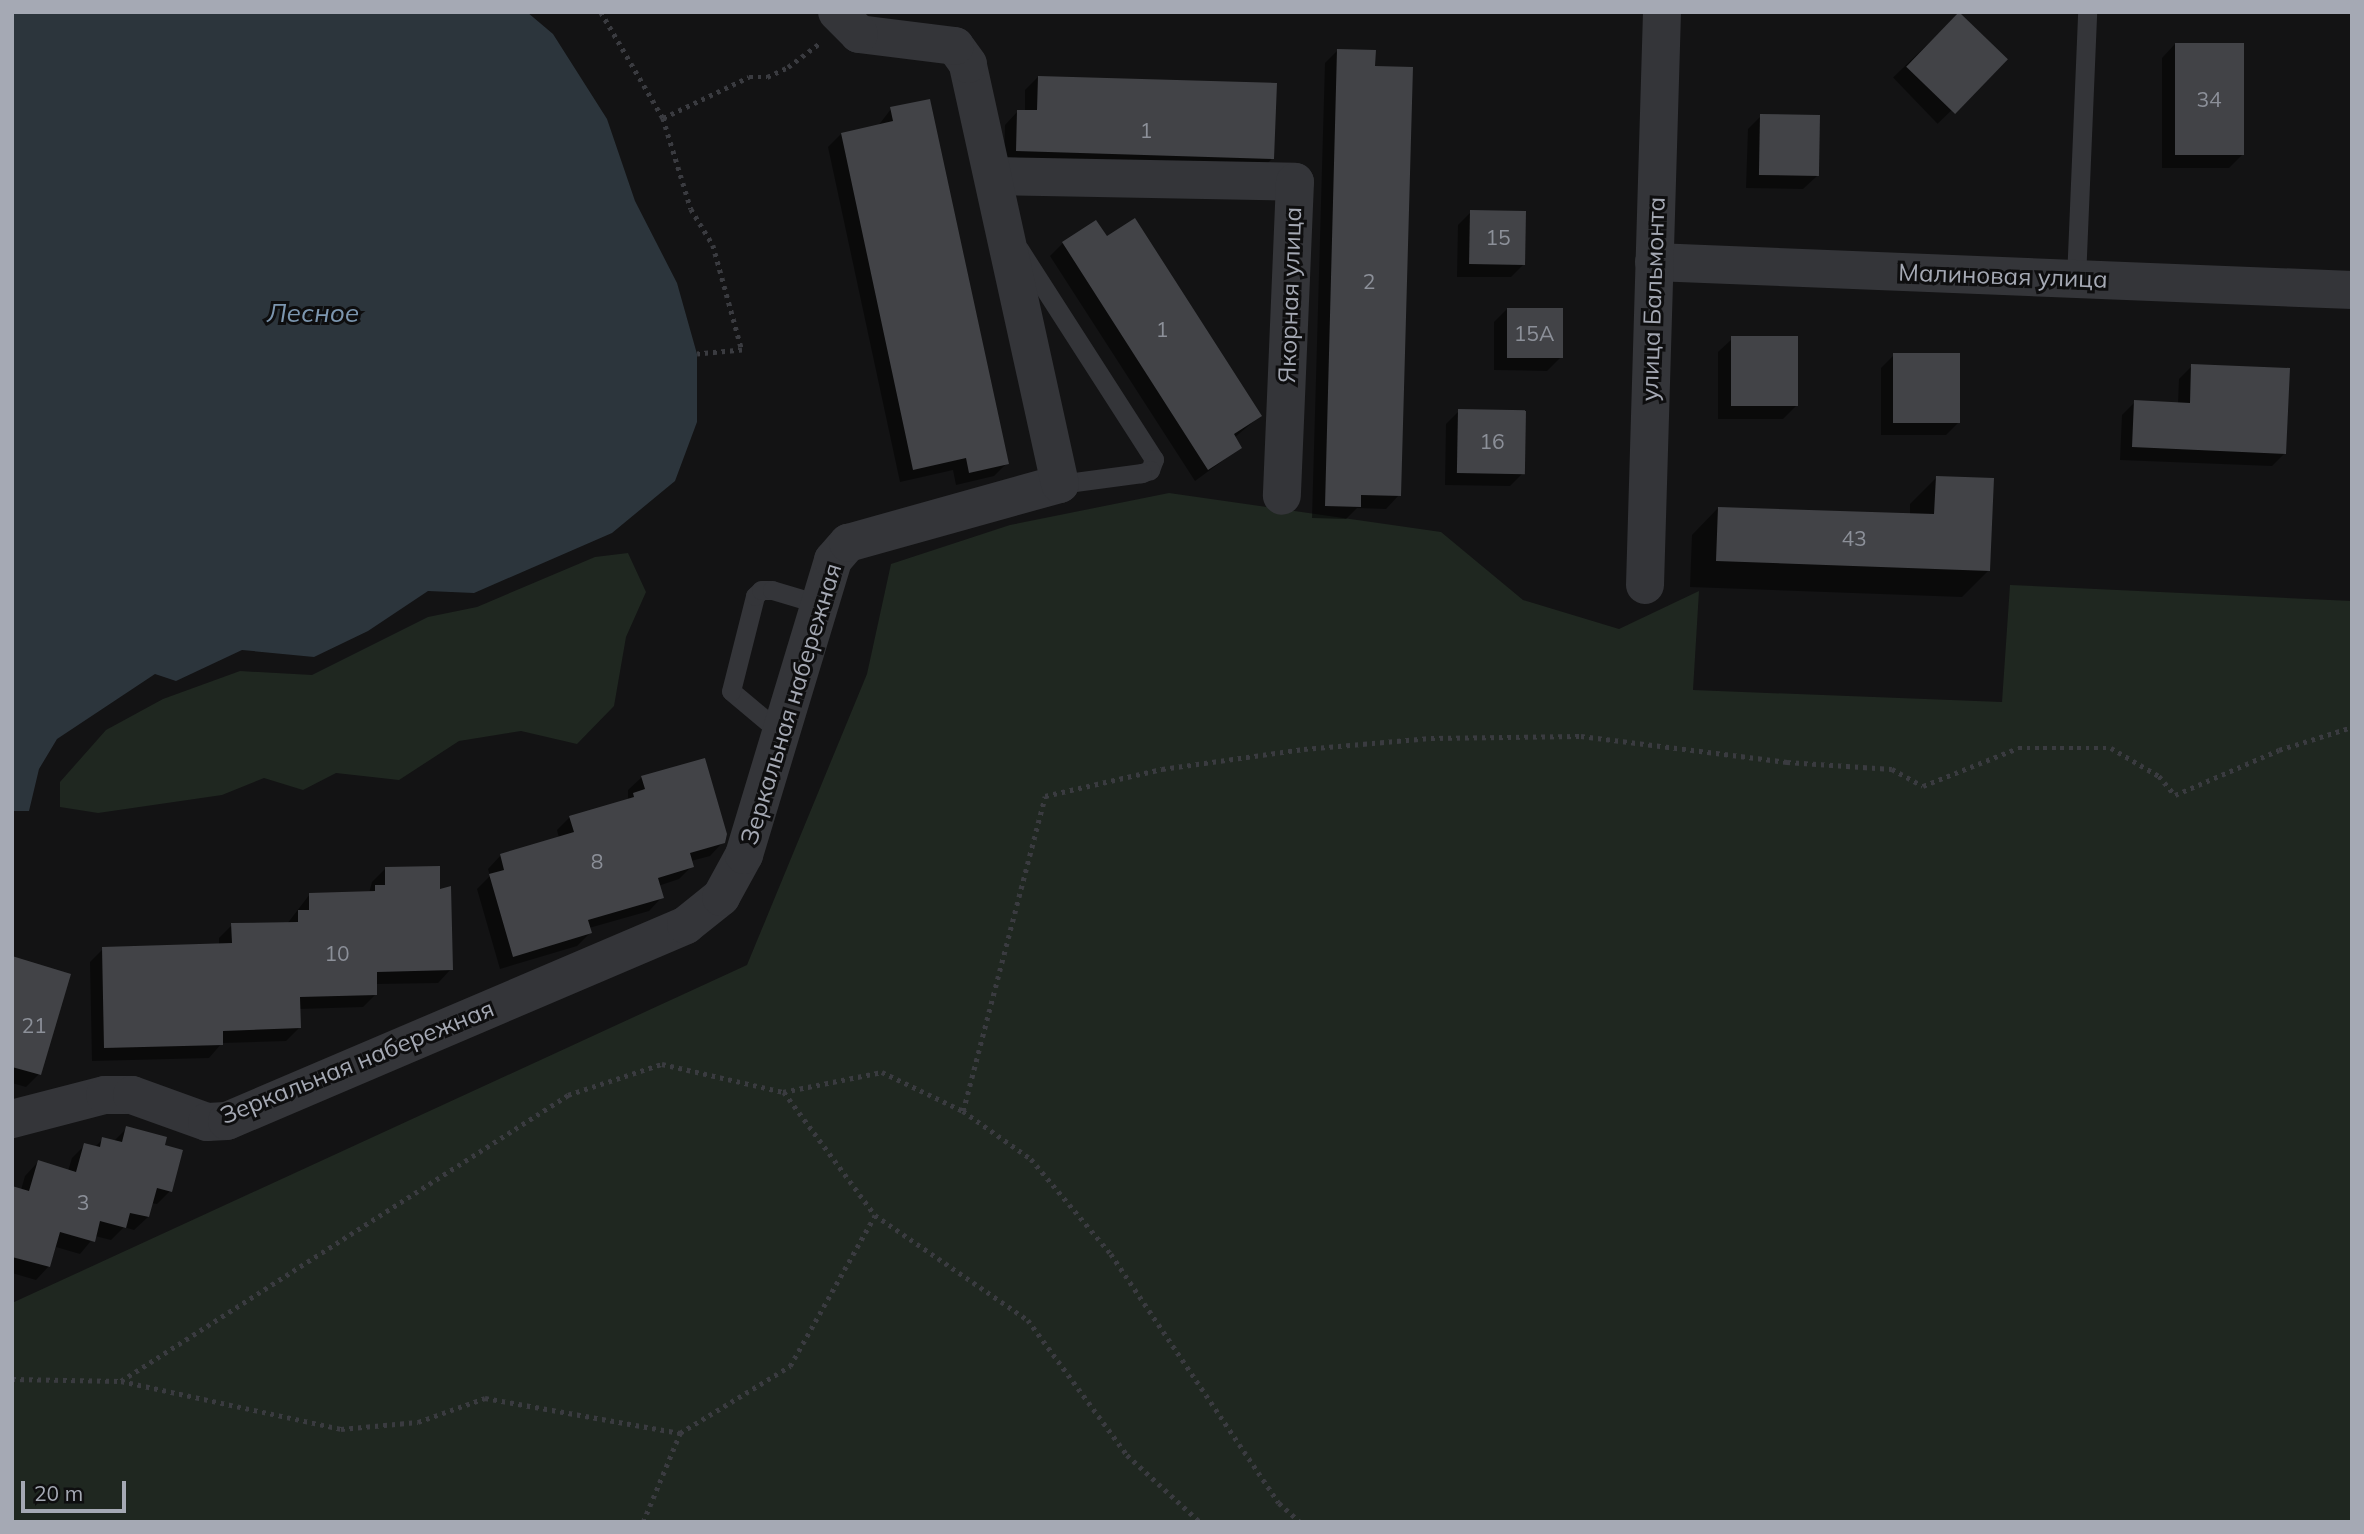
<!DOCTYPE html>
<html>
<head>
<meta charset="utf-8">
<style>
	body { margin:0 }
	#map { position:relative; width:2364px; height:1534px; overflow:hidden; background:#131314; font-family:Mulish,sans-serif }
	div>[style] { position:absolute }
	.green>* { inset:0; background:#1f2720 }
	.water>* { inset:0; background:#2c353c }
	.shadow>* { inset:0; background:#0007; transform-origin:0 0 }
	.building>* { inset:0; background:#424347; transform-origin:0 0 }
	.path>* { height:4.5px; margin-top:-2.25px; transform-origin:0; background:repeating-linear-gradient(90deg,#3a3b40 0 3.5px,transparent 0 8.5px) }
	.service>* { height:19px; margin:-9.5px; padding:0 9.5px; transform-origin:9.5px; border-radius:9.5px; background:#343539 }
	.minor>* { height:38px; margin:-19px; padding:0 19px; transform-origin:19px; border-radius:19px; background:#343539 }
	span { translate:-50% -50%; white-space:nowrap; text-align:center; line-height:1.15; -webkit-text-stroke:6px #0e0e0f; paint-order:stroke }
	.number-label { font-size:21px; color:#8c9099 }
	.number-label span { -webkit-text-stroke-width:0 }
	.street-label { font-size:24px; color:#a5a9b4 }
	.water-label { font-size:26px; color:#7c96af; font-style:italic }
	.frame { position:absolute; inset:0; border:14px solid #a5a9b4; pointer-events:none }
	.scale { position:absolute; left:21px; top:1481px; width:105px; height:32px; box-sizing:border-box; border:4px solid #a5a9b4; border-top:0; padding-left:9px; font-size:21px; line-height:24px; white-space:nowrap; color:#a5a9b4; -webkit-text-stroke:5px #0e0e0f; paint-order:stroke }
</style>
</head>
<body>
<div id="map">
	<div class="green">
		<i style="clip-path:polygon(1169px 493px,1441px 532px,1523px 600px,1619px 629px,1699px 591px,1693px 690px,2002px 702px,2010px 585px,2352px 601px,2352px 1522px,12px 1522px,12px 1303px,747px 965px,867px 674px,891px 564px,1010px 525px)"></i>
		<i style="clip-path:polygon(628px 553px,646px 592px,626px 637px,614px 706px,577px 744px,521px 731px,459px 741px,399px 780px,336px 773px,303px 790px,264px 778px,222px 795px,98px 813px,60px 807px,60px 782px,106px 730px,163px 699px,240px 671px,312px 675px,428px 617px,477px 607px,595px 557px)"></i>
	</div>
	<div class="water">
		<i style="clip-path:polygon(12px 12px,527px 12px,553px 34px,607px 119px,635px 201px,677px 283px,697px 354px,697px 422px,675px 481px,612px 533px,474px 593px,428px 591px,368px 631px,314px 657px,242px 650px,176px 681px,155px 674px,57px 739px,39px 769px,29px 811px,12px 811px)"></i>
	</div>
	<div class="shadow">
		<i style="left:1960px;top:13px;width:64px;height:93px;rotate:46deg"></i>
		<i style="clip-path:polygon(2175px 44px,2242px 155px,2229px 168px,2162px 168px,2162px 58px)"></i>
		<i style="clip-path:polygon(1338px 50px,1399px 495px,1386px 509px,1357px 508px,1346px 519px,1312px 518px,1325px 63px)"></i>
		<i style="clip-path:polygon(1038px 77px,1273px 158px,1259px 171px,1004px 163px,1005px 125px,1018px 111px,1025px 112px,1025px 90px)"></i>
		<i style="clip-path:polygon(891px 109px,1007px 463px,994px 476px,956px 485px,953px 470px,900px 482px,828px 147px,841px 134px,878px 126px)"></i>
		<i style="clip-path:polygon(1761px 116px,1817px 176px,1803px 189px,1746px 188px,1748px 129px)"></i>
		<i style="clip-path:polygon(1471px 212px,1524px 264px,1511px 277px,1457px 277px,1458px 225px)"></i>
		<i style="clip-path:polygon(1106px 239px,1260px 416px,1234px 438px,1240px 448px,1195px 481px,1050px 256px,1063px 243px)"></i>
		<i style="clip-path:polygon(1507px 309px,1560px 358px,1547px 371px,1494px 370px,1494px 322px)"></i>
		<i style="clip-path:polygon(1732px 339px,1796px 406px,1783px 419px,1718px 419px,1718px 352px)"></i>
		<i style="clip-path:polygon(1894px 355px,1959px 422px,1946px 435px,1881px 435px,1881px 368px)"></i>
		<i style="clip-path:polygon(2192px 366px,2285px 453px,2272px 466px,2120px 460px,2122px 415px,2135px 402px,2178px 404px,2179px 379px)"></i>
		<i style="clip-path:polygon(1459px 411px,1523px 473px,1510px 486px,1445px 485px,1446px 424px)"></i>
		<i style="clip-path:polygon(1936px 478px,1988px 571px,1962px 597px,1690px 587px,1692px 535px,1718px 508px,1910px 515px,1910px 504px)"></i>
		<i style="clip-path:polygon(642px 777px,723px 842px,710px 856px,691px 861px,692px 866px,679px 879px,658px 886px,662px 897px,649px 911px,589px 928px,590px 933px,577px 946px,500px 969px,477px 889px,490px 876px,488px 869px,501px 855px,559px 838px,557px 830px,570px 817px,628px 800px,628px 790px)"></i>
		<i style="clip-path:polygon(386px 868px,439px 892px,451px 969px,438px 983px,376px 984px,376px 994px,363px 1007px,299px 1009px,299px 1028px,286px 1041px,222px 1043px,209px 1058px,92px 1061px,90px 962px,103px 949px,219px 945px,219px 938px,232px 925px,287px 924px,310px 894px,369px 893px,372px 882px)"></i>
		<i style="clip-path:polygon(12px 958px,39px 1074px,26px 1087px,12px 1083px)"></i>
		<i style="clip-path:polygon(127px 1128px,162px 1146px,170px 1191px,157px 1204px,151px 1203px,148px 1217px,134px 1230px,124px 1227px,111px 1240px,95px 1236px,80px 1254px,56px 1247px,49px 1266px,36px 1280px,12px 1273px,12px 1188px,21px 1190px,25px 1176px,38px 1162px,68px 1171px,72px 1158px,85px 1145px,95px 1147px,103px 1139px,113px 1142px)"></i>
	</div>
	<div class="building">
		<i style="left:1959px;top:12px;width:68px;height:76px;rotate:44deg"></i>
		<i style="left:2175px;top:43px;width:69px;height:112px"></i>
		<i style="clip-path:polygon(1337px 49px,1376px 50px,1375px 66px,1413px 67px,1401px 496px,1361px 495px,1361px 507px,1325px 506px)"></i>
		<i style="clip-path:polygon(1038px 76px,1277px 83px,1274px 159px,1016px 151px,1017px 110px,1037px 110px)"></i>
		<i style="clip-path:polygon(930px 99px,1009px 464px,969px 473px,966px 458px,913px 470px,841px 133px,893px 121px,890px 107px)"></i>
		<i style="left:1760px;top:114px;width:60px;height:61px;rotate:1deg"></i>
		<i style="left:1470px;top:210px;width:56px;height:54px;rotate:1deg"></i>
		<i style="clip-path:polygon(1135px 218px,1262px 416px,1234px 434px,1242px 448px,1208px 470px,1062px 242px,1096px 220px,1107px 236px)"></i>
		<i style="left:1507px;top:308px;width:56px;height:50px"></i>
		<i style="left:1798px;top:336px;width:70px;height:67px;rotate:90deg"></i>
		<i style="left:1893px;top:353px;width:67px;height:70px"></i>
		<i style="clip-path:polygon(2191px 364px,2290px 368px,2286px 454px,2132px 447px,2134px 400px,2190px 403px)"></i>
		<i style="left:1458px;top:409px;width:68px;height:64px;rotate:1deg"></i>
		<i style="clip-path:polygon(1936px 476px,1994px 478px,1990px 571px,1716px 561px,1718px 507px,1934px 514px)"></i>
		<i style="clip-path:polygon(705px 758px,727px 834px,725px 843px,690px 853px,694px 867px,658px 878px,664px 898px,588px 920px,592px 933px,513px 957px,489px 874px,504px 870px,500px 854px,574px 832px,569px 816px,634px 797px,633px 793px,645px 789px,641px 776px)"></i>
		<i style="clip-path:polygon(440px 866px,440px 889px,451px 886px,453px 970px,377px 972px,377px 995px,300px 997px,301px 1028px,223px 1031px,223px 1045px,104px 1048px,102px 947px,232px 943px,231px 923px,298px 922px,298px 910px,309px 910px,309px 893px,375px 891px,375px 885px,385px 885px,385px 867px)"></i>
		<i style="clip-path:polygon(12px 956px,71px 974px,41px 1075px,12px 1067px)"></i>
		<i style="clip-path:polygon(126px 1126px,167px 1137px,165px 1145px,183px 1150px,172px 1192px,157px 1188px,149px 1217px,130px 1213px,126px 1228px,100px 1221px,95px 1242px,60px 1232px,50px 1267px,12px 1257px,12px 1186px,29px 1191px,38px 1160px,76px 1172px,84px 1143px,100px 1147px,102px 1137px,122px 1142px)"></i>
	</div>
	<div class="path">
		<i style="left:601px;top:12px;width:123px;rotate:59.7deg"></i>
		<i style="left:663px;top:118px;width:95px;rotate:72.9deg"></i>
		<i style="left:691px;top:209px;width:42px;rotate:58.6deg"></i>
		<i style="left:713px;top:245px;width:109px;rotate:74.6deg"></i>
		<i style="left:742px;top:350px;width:45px;rotate:174.9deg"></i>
		<i style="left:663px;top:118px;width:95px;rotate:-25.5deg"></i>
		<i style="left:749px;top:77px;width:18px"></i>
		<i style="left:767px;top:77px;width:23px;rotate:-25deg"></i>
		<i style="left:788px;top:67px;width:40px;rotate:-37deg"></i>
		<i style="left:784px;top:1092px;width:153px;rotate:53.5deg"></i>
		<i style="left:963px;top:1111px;width:325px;rotate:-75.4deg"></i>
		<i style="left:1045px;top:796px;width:120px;rotate:-13deg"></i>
		<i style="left:1162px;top:769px;width:143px;rotate:-8deg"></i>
		<i style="left:1304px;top:749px;width:127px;rotate:-5deg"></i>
		<i style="left:1431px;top:738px;width:150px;rotate:-0.8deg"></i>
		<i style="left:1581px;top:736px;width:208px;rotate:7.2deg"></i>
		<i style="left:1787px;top:762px;width:105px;rotate:3.8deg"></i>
		<i style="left:1892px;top:769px;width:35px;rotate:29deg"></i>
		<i style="left:1923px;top:786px;width:102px;rotate:-21.8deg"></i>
		<i style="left:2018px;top:748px;width:93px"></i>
		<i style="left:2111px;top:748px;width:56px;rotate:30.3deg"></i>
		<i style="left:2159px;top:776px;width:25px;rotate:50deg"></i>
		<i style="left:2175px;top:795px;width:113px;rotate:-23.4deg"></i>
		<i style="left:2279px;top:750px;width:77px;rotate:-17.5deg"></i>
		<i style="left:12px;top:1379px;width:109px;rotate:1.1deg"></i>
		<i style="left:121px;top:1381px;width:225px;rotate:12.3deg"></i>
		<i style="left:341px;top:1429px;width:77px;rotate:-5.2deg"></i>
		<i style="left:418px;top:1422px;width:71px;rotate:-19.7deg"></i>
		<i style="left:485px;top:1398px;width:198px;rotate:10.2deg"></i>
		<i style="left:680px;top:1433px;width:129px;rotate:-31.3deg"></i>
		<i style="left:790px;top:1366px;width:173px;rotate:-60.6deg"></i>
		<i style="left:875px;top:1215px;width:186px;rotate:34.5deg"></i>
		<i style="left:1028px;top:1320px;width:167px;rotate:53.7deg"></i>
		<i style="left:1127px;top:1455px;width:99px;rotate:42.5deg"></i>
		<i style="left:121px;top:1381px;width:531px;rotate:-32.61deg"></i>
		<i style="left:568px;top:1095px;width:99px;rotate:-18.3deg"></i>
		<i style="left:662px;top:1064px;width:124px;rotate:13deg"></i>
		<i style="left:783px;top:1092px;width:101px;rotate:-11.4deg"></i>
		<i style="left:882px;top:1072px;width:90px;rotate:25.7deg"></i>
		<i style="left:963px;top:1111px;width:83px;rotate:35.2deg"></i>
		<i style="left:1031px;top:1159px;width:124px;rotate:49.9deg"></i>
		<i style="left:1111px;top:1254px;width:300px;rotate:56deg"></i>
		<i style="left:1279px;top:1503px;width:28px;rotate:42deg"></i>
		<i style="left:643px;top:1522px;width:96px;rotate:-67.4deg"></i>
	</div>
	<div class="service">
		<i style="left:1019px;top:249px;width:250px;rotate:57.3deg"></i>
		<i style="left:1154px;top:459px;width:12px;rotate:110deg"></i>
		<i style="left:1150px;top:470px;width:9px;rotate:159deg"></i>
		<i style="left:1142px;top:473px;width:83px;rotate:172.4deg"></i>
		<i style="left:2076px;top:279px;width:267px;rotate:-87.6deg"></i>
		<i style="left:781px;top:733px;width:65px;rotate:-140deg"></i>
		<i style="left:731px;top:691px;width:98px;rotate:-75.8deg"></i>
		<i style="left:755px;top:596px;width:8px;rotate:-45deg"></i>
		<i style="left:761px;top:590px;width:11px"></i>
		<i style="left:772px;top:590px;width:49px;rotate:16.6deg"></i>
	</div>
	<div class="minor">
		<i style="left:996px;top:176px;width:299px;rotate:1.1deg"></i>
		<i style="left:1295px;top:182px;width:314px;rotate:92.4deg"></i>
		<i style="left:1654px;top:262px;width:699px;rotate:2.3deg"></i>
		<i style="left:1645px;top:585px;width:573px;rotate:-88.3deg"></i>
		<i style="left:12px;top:1119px;width:96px;rotate:-14.5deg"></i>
		<i style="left:105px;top:1095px;width:27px"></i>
		<i style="left:132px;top:1095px;width:80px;rotate:19.8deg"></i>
		<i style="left:207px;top:1122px;width:20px;rotate:-3deg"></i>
		<i style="left:227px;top:1121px;width:499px;rotate:-23.1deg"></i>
		<i style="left:686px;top:925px;width:45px;rotate:-38.7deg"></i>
		<i style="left:721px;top:897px;width:48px;rotate:-61.3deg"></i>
		<i style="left:744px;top:855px;width:308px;rotate:-73.2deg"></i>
		<i style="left:833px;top:560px;width:23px;rotate:-49deg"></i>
		<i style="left:848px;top:543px;width:220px;rotate:-15.6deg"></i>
		<i style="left:1060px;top:484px;width:430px;rotate:-102.4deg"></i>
		<i style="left:968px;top:64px;width:22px;rotate:-126deg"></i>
		<i style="left:955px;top:46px;width:97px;rotate:-172.9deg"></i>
		<i style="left:859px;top:34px;width:31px;rotate:-135deg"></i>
	</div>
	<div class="number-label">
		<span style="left:2209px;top:99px">34</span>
		<span style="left:1146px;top:130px">1</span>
		<span style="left:1498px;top:237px">15</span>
		<span style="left:1369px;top:281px">2</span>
		<span style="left:1162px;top:329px">1</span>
		<span style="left:1534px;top:333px">15А</span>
		<span style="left:1492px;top:441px">16</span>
		<span style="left:1854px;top:538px">43</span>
		<span style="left:597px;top:861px">8</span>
		<span style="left:337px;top:953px">10</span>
		<span style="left:34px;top:1025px">21</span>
		<span style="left:83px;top:1202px">3</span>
	</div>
	<div class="street-label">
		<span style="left:2003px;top:276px;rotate:2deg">Малиновая улица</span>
		<span style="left:1290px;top:295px;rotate:-88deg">Якорная улица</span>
		<span style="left:1653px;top:299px;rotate:-88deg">улица Бальмонта</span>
		<span style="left:791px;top:704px;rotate:-73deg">Зеркальная набережная</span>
		<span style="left:357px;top:1062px;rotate:-22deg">Зеркальная набережная</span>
	</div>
	<div class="water-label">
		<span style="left:313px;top:313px">Лесное</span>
	</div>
	<div class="frame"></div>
	<div class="scale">20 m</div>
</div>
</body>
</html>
